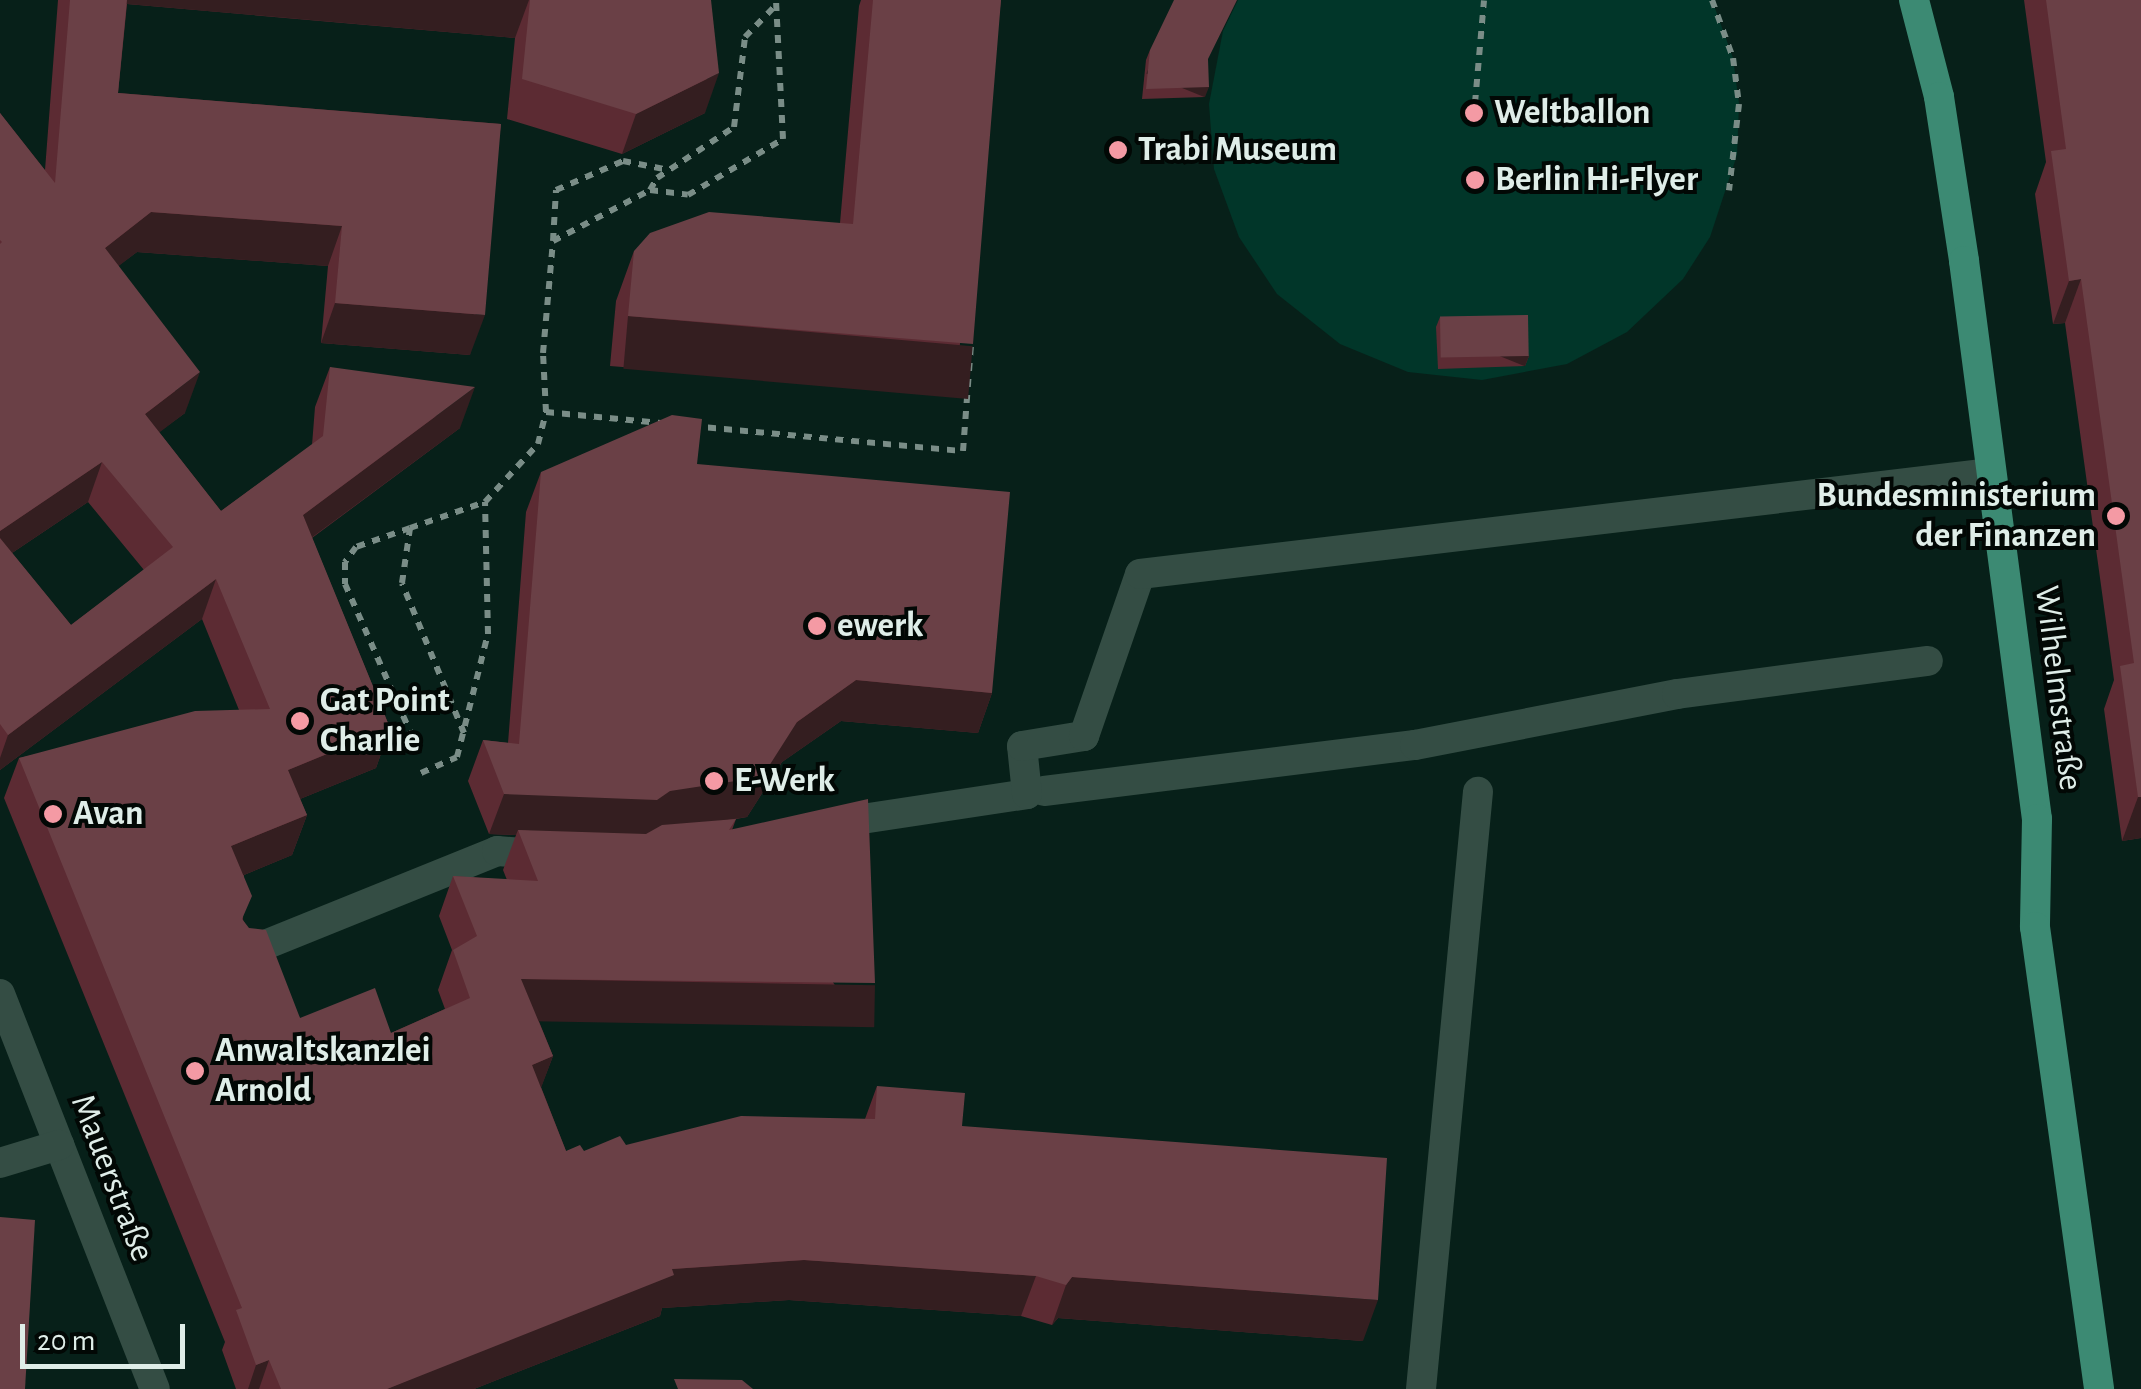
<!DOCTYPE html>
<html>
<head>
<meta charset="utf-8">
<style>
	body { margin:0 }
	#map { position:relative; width:2141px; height:1389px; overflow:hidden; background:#072019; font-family:"Alegreya Sans",sans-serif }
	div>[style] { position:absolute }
	.green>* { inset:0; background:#013629 }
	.path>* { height:6px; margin-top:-3px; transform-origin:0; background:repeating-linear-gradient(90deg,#7a8d87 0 8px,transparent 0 16px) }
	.minor>* { height:30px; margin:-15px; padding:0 15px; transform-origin:15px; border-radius:15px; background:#344d44 }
	.major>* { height:30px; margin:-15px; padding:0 15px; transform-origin:15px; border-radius:15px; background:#3c8a73 }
	.wall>* { inset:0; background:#5c2b33 }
	.shaded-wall>* { inset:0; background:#341e20; transform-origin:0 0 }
	.building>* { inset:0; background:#6a4046; transform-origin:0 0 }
	.dots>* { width:28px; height:28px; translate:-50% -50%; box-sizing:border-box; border:5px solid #020805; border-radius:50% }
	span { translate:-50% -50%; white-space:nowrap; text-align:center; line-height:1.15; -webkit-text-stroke:8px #020805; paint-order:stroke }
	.poi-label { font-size:35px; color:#dfede8; font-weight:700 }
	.left { translate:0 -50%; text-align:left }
	.right { translate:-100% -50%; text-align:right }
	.street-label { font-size:35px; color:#dfede8 }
	.scale { position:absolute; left:20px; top:1324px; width:165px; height:45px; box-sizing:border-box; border:5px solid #dfede8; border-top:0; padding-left:12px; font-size:30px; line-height:35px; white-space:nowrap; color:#dfede8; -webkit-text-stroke:8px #020805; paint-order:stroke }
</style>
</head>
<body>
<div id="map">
	<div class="green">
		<i style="clip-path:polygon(1238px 0,1712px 0,1733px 58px,1739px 104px,1737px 155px,1710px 237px,1683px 279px,1627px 332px,1567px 364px,1482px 380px,1408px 372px,1340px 344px,1277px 294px,1239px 237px,1214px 169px,1209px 104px,1223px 31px)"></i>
	</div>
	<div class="path">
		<i style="left:1712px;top:0;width:62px;rotate:70.1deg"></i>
		<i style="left:1733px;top:58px;width:46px;rotate:82.6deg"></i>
		<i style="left:1739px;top:104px;width:87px;rotate:96.6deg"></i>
		<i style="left:1475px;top:103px;width:103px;rotate:-85deg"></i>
		<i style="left:650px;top:190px;width:14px;rotate:-60deg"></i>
		<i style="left:657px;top:178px;width:92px;rotate:-33.5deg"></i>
		<i style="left:734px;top:127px;width:91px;rotate:-83deg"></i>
		<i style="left:745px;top:37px;width:45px;rotate:-45.9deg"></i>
		<i style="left:553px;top:241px;width:51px;rotate:-86.6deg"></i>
		<i style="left:556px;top:190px;width:73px;rotate:-23.4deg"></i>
		<i style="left:623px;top:161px;width:47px;rotate:11.1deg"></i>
		<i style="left:546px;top:412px;width:115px;rotate:5.5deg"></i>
		<i style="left:692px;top:426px;width:272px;rotate:5.3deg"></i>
		<i style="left:963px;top:451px;width:106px;rotate:-85.7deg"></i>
		<i style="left:410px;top:528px;width:57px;rotate:160.6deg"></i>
		<i style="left:356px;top:547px;width:19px;rotate:126deg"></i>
		<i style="left:345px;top:562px;width:22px;rotate:90deg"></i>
		<i style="left:345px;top:584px;width:168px;rotate:66.2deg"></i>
		<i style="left:464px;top:733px;width:162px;rotate:-112.5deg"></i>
		<i style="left:402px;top:583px;width:56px;rotate:-81.7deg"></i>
		<i style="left:410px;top:528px;width:79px;rotate:-19.1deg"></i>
		<i style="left:485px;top:502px;width:79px;rotate:-47.6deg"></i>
		<i style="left:538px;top:444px;width:33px;rotate:-76deg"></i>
		<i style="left:546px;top:412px;width:59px;rotate:-92.9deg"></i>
		<i style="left:543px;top:353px;width:112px;rotate:-84.9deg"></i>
		<i style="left:553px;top:241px;width:110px;rotate:-27.7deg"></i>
		<i style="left:650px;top:190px;width:38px;rotate:7deg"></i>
		<i style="left:688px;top:195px;width:110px;rotate:-30.5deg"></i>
		<i style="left:783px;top:139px;width:139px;rotate:-92.9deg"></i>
		<i style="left:421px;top:773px;width:39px;rotate:-24deg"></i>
		<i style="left:457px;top:757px;width:127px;rotate:-75.9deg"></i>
		<i style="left:488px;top:634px;width:132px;rotate:-91.3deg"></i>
	</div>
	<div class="minor">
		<i style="left:1044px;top:791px;width:374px;rotate:-7.1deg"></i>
		<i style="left:1415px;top:745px;width:267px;rotate:-11deg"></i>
		<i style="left:1677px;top:694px;width:253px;rotate:-7.5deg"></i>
		<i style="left:829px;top:824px;width:200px;rotate:-8.6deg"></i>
		<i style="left:1027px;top:794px;width:48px;rotate:-95.9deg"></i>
		<i style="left:1022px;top:746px;width:63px;rotate:-9.2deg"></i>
		<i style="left:1084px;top:736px;width:171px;rotate:-70.9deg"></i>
		<i style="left:1140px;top:574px;width:857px;rotate:-6.77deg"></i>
		<i style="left:245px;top:953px;width:272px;rotate:-22deg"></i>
		<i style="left:497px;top:851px;width:52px;rotate:4.4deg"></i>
		<i style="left:0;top:994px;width:424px;rotate:68.6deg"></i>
		<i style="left:0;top:1163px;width:62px;rotate:-17deg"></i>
		<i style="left:1421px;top:1389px;width:600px;rotate:-84.55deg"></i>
	</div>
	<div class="major">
		<i style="left:1914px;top:0;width:100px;rotate:75.5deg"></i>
		<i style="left:1939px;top:97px;width:166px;rotate:81.3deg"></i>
		<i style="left:1964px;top:261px;width:563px;rotate:82.55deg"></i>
		<i style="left:2037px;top:819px;width:108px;rotate:91.1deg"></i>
		<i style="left:2035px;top:927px;width:466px;rotate:82.1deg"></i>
	</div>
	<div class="wall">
		<i style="clip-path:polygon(evenodd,58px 0,711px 0,705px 113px,622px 154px,507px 119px,515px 38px,127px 4px,118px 93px,501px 124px,470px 355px,321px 343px,328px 266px,137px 252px,118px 266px,185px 413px,159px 432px,221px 511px,312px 445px,315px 407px,330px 367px,460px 428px,312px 538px,390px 728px,376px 768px,300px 799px,307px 815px,292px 855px,244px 875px,243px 920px,300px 1018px,391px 1033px,445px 1009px,438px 990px,452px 950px,439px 916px,453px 876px,507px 880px,503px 870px,516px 835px,489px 834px,468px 781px,483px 740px,508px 743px,526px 512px,541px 472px,697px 464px,992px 693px,978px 733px,841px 721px,782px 762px,747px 817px,736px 819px,732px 830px,860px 1023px,538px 1019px,553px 1056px,541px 1087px,566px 1151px,584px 1151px,865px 1119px,877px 1086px,962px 1126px,1363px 1341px,1058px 1318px,1052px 1325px,1021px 1316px,789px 1300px,662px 1308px,660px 1316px,474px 1389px,236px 1389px,222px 1350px,225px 1342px,4px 798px,19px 758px,239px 710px,202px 619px,0 770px,0 113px,45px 170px,58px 0,88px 502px,144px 570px,71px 625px,12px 553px,88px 502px)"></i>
		<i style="clip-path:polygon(861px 0,1001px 0,954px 394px,610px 366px,616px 301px,634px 251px,840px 223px,859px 6px)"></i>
		<i style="clip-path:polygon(2024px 0,2141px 0,2141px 838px,2122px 841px,2104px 709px,2114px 680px,2065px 323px,2053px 324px,2035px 194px,2046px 162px)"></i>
		<i style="clip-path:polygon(1150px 50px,1208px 62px,1205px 97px,1142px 99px,1146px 60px)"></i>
		<i style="clip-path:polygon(1440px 317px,1529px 356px,1525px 366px,1438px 369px,1436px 327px)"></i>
	</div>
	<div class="shaded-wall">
		<i style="clip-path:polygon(117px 0,529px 0,515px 38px,116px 3px)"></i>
		<i style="clip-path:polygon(719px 73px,705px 113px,622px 154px,636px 114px)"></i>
		<i style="left:1209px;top:87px;width:11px;height:63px;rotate:112deg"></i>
		<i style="clip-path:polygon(151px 212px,342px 226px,328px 266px,137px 252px,90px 288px,105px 248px)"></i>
		<i style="clip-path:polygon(2081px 279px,2065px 323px,2053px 324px,2069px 281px)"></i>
		<i style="clip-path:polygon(335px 303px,485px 315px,470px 355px,321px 343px)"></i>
		<i style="left:628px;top:316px;width:346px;height:53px;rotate:5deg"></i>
		<i style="left:1529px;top:356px;width:11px;height:88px;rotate:112deg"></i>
		<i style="clip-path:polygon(200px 372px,185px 413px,131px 454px,145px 414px)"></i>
		<i style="clip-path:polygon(475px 387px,460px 428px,288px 555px,303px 515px)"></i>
		<i style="clip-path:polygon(102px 462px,88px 502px,0 561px,0 531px)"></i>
		<i style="clip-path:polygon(216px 579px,202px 619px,0 770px,0 758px,8px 735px)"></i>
		<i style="clip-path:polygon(856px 680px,992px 693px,978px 733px,841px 721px,782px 762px,747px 817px,655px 831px,643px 840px,518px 830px,516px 835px,489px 834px,504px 794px,670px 791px,797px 722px)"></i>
		<i style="clip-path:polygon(390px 728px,376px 768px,273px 810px,288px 770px)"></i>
		<i style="clip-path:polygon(2138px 797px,2141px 797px,2141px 838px,2122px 841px)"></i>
		<i style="clip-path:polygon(307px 815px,292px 855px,217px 886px,231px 846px)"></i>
		<i style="left:521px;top:979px;width:354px;height:42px;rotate:1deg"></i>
		<i style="clip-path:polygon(553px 1056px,538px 1096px,532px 1065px)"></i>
		<i style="clip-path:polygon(804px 1260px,1036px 1276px,1021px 1316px,789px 1300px,662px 1308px,660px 1316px,474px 1389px,387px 1389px,672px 1269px)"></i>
		<i style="clip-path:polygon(1072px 1277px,1378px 1300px,1363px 1341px,1058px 1318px,1052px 1325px,1066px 1285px)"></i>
		<i style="clip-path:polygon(269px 1360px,259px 1389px,248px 1389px,256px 1365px)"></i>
	</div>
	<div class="building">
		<i style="clip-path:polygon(70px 0,127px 0,118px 93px,501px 124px,485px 315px,335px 303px,342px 226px,151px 212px,105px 248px,200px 372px,145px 414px,221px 511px,323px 436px,330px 367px,475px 387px,303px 515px,390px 728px,288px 770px,307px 815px,231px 846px,252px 896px,242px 919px,249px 928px,266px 930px,300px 1018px,375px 988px,391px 1033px,470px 998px,453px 950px,477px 936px,453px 876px,538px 881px,518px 830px,646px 834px,662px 825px,736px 819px,729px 830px,868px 799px,875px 983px,521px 979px,553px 1056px,532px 1065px,566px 1151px,580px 1145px,584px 1151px,620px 1136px,626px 1145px,741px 1116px,875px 1119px,877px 1086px,965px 1093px,962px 1126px,1387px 1158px,1378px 1300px,1072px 1277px,1066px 1285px,1036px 1276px,804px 1260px,672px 1269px,674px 1275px,387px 1389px,281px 1389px,269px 1360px,256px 1365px,236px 1310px,242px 1308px,19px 758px,195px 711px,270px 709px,216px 579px,8px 735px,0 724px,0 538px,71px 625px,173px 547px,102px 462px,0 531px,0 244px,2px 242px,0 240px,0 113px,55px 183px)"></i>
		<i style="clip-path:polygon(530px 0,711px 0,719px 73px,636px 114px,522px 79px)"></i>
		<i style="clip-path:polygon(873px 0,1001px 0,973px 344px,628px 316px,634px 251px,650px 233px,709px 212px,853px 224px)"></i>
		<i style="clip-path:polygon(1174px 0,1237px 0,1208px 59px,1209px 87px,1146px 89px,1150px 50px)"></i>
		<i style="clip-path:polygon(2046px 0,2141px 0,2141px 797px,2138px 797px,2120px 666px,2134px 663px,2081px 279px,2069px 281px,2051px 151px,2066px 149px)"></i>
		<i style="left:1528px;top:315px;width:41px;height:88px;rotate:89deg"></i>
		<i style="clip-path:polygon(672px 415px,702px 419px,697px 464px,1010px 492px,992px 693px,856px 680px,797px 722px,762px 777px,670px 791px,657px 800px,504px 794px,483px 740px,519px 744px,541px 472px)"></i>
		<i style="clip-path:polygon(0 1217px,35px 1220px,25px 1389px,0 1389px)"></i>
		<i style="clip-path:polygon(674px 1379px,742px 1380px,753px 1389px,678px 1389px)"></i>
	</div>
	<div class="dots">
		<i style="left:1474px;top:113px;background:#f49aa4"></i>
		<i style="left:1118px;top:150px;background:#f49aa4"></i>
		<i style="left:1475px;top:180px;background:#f49aa4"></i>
		<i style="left:2116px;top:516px;background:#f49aa4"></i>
		<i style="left:817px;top:626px;background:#f49aa4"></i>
		<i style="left:300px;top:721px;background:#f49aa4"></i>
		<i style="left:714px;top:781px;background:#f49aa4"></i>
		<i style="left:53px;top:814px;background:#f49aa4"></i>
		<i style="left:195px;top:1071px;background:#f49aa4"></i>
	</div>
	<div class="poi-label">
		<span class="left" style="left:1494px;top:113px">Weltballon</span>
		<span class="left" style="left:1138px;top:150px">Trabi Museum</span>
		<span class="left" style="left:1495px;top:180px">Berlin Hi-Flyer</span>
		<span class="right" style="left:2096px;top:516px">Bundesministerium<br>der Finanzen</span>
		<span class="left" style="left:837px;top:626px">ewerk</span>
		<span class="left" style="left:320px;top:721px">Gat Point<br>Charlie</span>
		<span class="left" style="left:734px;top:781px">E-Werk</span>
		<span class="left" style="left:73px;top:814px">Avan</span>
		<span class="left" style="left:215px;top:1071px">Anwaltskanzlei<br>Arnold</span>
	</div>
	<div class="street-label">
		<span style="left:2058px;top:688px;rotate:83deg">Wilhelmstraße</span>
		<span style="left:112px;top:1178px;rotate:69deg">Mauerstraße</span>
	</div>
	<div class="scale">20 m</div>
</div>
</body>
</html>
